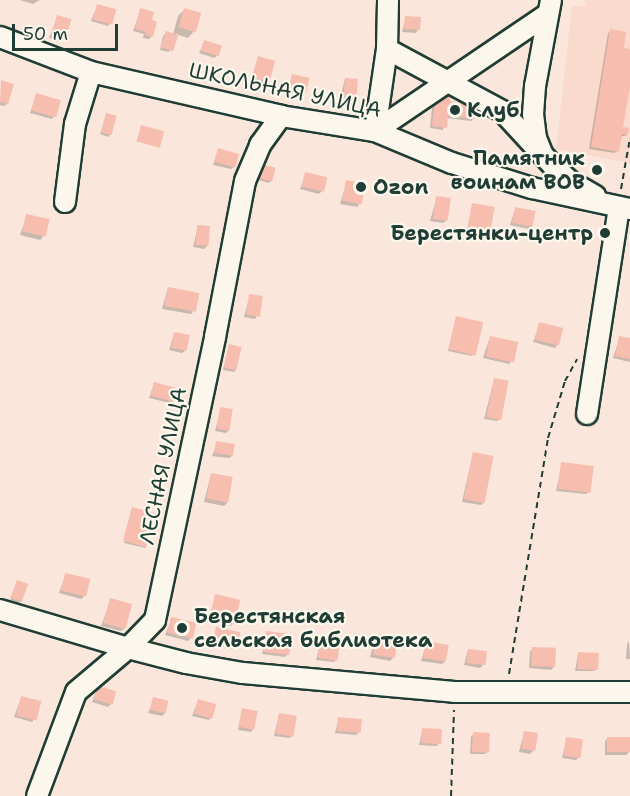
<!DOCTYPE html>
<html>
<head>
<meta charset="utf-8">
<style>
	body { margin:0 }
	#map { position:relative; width:630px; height:796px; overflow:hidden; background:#fae6da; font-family:"Shantell Sans",sans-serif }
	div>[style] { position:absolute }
	.built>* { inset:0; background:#f9dacd }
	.shadow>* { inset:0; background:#0003; transform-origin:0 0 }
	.building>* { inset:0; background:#f7beaf; transform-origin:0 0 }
	.path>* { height:2px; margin-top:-1px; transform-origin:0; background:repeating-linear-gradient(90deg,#1f3d34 0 6px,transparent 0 10.5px) }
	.roads { filter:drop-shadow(2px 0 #1f3d34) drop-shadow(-2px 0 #1f3d34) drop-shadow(0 2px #1f3d34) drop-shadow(0 -2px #1f3d34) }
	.minor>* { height:20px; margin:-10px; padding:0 10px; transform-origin:10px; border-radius:10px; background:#fbf7ec }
	.dots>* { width:16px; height:16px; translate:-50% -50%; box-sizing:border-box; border:3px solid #fbf7ec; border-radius:50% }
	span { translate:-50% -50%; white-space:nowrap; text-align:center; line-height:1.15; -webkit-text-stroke:4.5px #fbf7ec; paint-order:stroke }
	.street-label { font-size:21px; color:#1f3d34 }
	.poi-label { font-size:21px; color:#1f3d34; font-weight:700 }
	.left { translate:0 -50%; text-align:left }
	.right { translate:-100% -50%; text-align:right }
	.scale { position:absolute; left:12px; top:24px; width:106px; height:27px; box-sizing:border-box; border:3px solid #1f3d34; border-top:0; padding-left:8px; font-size:18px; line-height:21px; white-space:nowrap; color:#1f3d34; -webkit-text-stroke:4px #fbf7ec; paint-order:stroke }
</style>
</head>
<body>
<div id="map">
	<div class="built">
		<i style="clip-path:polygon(584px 0,630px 0,630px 163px,556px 149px,572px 6px,586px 6px)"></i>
	</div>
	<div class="shadow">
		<i style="clip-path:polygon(20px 0,40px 0,33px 4px)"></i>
		<i style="clip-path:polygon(97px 6px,110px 23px,108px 26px,91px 21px)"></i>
		<i style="clip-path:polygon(141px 10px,152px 36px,149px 39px,143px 38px,144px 34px,133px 31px)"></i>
		<i style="clip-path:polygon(184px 10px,194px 31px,188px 38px,176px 34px,169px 52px,160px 50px,163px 36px,166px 33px,173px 35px,178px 16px)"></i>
		<i style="clip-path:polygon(58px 16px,63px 39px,60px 41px,49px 38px)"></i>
		<i style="clip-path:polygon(406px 17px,418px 30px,416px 33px,402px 32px)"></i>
		<i style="clip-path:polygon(611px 31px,622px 49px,630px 50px,630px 83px,622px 128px,627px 135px,620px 137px,615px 153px,589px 149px,608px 33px)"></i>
		<i style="clip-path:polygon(205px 41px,217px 56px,214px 58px,199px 53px)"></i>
		<i style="clip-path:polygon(259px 58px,268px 81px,265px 84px,251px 80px)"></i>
		<i style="clip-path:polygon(293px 75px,306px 92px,303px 95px,287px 91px)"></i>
		<i style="clip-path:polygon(345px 79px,354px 97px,351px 100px,340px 99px)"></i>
		<i style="clip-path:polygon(2px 82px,7px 104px,4px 106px,0 105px)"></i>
		<i style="clip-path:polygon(37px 94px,54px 116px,52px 119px,30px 113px)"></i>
		<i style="clip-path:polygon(433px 98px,448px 102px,473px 119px,471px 121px,446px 118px,443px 130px,430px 128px)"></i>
		<i style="clip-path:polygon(107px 114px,111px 134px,108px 137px,100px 134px)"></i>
		<i style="clip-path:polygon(219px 150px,234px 167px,231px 169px,213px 165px)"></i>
		<i style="clip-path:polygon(260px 165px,272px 180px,269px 183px,255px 179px)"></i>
		<i style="clip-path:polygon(306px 174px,322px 191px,319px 194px,300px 189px)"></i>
		<i style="clip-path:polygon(347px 182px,364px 185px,358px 207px,340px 204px)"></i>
		<i style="clip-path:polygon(437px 197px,446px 221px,443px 223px,430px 221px)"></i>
		<i style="clip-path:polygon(473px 205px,489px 234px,487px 237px,466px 233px)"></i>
		<i style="clip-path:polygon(515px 209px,532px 226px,529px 229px,510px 225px)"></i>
		<i style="clip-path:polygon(27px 215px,43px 237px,40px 240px,20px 235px)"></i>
		<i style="clip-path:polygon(198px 226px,207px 246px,204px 249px,193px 247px)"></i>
		<i style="clip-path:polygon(168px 288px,193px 312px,191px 314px,162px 309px)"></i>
		<i style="clip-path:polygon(250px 295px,257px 316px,255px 319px,244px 317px)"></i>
		<i style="clip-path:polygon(457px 318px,475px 353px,472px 356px,448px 351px)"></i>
		<i style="clip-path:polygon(540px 324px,557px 345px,555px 348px,533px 342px)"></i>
		<i style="clip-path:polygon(174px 334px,185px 351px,182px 353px,169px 350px)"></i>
		<i style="clip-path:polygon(490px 337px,512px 361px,509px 364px,483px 358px)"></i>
		<i style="clip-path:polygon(620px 337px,630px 340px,630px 362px,613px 358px)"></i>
		<i style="clip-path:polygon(229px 346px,236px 369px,234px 372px,223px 370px)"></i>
		<i style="clip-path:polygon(494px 380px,500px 419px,497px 421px,484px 419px)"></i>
		<i style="clip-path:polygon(154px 384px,173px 400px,170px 403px,149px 398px)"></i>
		<i style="clip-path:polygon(221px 409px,229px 430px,226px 433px,215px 431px)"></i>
		<i style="clip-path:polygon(217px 443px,232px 456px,229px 458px,212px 456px)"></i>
		<i style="clip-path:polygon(473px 453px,483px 503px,481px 505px,462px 502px)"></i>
		<i style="clip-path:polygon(562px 463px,589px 492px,586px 494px,556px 491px)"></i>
		<i style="clip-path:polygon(211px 474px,227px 503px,224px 506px,204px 502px)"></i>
		<i style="left:132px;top:509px;width:22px;height:35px;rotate:13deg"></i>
		<i style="clip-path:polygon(66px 574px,84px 597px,81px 599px,59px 593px)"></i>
		<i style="clip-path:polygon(17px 582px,22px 600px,19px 603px,10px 600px)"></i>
		<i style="clip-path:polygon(216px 596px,233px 624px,230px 626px,208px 621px)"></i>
		<i style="clip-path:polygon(111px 600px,124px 629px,121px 631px,101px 626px)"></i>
		<i style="clip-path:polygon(172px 619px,191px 638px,188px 641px,165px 635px)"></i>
		<i style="clip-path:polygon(217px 629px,236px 646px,233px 649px,212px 644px)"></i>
		<i style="clip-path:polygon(267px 632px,288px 654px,285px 657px,262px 654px)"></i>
		<i style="clip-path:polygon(376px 635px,393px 658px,390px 661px,370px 657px)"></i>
		<i style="clip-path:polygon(629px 641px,630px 659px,626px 659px,627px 644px)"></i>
		<i style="clip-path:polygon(427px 642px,445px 662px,442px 664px,421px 661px)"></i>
		<i style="clip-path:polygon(320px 644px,337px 659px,334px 662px,316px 660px)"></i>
		<i style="clip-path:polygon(533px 649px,554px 667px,551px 670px,529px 668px,530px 651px)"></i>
		<i style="clip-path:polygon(468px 650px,483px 665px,480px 668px,464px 665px)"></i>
		<i style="clip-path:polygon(578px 654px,597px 669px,594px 671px,575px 671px)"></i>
		<i style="clip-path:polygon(98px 688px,111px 704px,108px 707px,92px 702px)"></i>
		<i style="clip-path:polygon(21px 698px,34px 719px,32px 722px,14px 717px)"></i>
		<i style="clip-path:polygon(154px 699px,165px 713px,162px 716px,148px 713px)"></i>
		<i style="clip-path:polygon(198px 701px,211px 717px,209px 720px,192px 716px)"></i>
		<i style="clip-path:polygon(243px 710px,253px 729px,251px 732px,238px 730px)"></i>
		<i style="clip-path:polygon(279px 715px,292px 736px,290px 738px,274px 736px)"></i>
		<i style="clip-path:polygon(339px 718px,359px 732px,356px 735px,335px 733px)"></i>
		<i style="clip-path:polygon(423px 729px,439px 743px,437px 746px,419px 745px)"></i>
		<i style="clip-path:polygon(524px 733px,533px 751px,530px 754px,519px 752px)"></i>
		<i style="clip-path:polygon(474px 734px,487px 752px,485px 754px,470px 754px,471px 736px)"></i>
		<i style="clip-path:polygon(567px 738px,579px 757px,576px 760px,562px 758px)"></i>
		<i style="clip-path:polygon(608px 738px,629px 752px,626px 755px,605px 755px,605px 741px)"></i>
	</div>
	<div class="building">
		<i style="left:97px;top:4px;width:20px;height:16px;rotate:15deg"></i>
		<i style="clip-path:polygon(140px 8px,154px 12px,152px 20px,157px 22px,153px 37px,145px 35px,146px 32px,135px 29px)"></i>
		<i style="left:184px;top:8px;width:18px;height:20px;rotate:16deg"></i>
		<i style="left:57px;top:15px;width:15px;height:21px;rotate:16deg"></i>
		<i style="left:405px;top:16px;width:16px;height:13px;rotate:4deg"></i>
		<i style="clip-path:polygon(610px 29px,626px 32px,624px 48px,630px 49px,630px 87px,623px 127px,629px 128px,628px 135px,622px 134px,619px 152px,591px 147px)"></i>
		<i style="left:166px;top:31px;width:13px;height:17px;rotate:18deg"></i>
		<i style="left:204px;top:40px;width:19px;height:11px;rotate:18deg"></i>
		<i style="left:258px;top:56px;width:18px;height:22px;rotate:16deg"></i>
		<i style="left:292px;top:74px;width:18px;height:14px;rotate:13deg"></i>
		<i style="left:345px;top:78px;width:13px;height:18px;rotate:4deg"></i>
		<i style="clip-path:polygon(1px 80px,14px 84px,8px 104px,0 102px)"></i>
		<i style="left:36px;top:93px;width:26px;height:18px;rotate:16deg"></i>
		<i style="clip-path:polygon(436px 93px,450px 95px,450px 101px,477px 104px,475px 119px,448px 116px,447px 128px,432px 126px)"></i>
		<i style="left:106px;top:113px;width:11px;height:20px;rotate:15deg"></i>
		<i style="left:141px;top:125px;width:24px;height:17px;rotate:15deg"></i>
		<i style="left:218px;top:148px;width:22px;height:14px;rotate:16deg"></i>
		<i style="left:260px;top:164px;width:16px;height:14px;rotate:14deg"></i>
		<i style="left:305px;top:172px;width:23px;height:15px;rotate:13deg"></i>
		<i style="left:346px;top:180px;width:20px;height:21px;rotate:11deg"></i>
		<i style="left:436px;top:196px;width:15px;height:23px;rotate:8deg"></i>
		<i style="left:472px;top:203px;width:23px;height:28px;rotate:10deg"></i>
		<i style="left:515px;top:207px;width:21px;height:16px;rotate:11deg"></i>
		<i style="left:26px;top:214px;width:24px;height:18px;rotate:12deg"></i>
		<i style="left:197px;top:225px;width:13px;height:20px;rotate:4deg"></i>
		<i style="left:168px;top:287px;width:32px;height:19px;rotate:11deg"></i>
		<i style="left:249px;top:294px;width:14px;height:21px;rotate:8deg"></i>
		<i style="left:456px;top:316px;width:28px;height:34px;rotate:13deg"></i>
		<i style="left:539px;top:322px;width:25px;height:18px;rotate:14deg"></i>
		<i style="left:174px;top:332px;width:16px;height:16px;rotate:11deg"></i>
		<i style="left:490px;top:336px;width:29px;height:21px;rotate:12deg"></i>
		<i style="clip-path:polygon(619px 336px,630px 338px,630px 359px,615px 356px)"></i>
		<i style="left:229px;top:344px;width:13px;height:24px;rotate:13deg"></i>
		<i style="left:494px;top:378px;width:15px;height:40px;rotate:11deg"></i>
		<i style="left:154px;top:382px;width:24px;height:14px;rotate:15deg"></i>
		<i style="left:220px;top:407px;width:13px;height:22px;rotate:9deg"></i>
		<i style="left:216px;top:441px;width:19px;height:12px;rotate:9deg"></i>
		<i style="left:473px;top:452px;width:21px;height:48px;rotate:11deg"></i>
		<i style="left:561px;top:462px;width:33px;height:27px;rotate:7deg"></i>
		<i style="left:211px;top:473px;width:22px;height:26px;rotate:10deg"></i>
		<i style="left:132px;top:507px;width:24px;height:35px;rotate:15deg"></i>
		<i style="left:65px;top:573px;width:26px;height:18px;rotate:13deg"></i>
		<i style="left:17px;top:580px;width:12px;height:19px;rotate:20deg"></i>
		<i style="left:215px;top:594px;width:26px;height:25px;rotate:13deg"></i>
		<i style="left:110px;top:598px;width:23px;height:26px;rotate:15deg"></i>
		<i style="left:171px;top:617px;width:26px;height:16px;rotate:13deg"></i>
		<i style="left:216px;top:627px;width:25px;height:15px;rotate:12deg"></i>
		<i style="left:266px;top:631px;width:26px;height:21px;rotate:7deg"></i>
		<i style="left:376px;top:634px;width:22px;height:21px;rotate:8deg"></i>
		<i style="left:426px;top:641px;width:23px;height:17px;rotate:10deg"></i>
		<i style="left:320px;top:642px;width:20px;height:16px;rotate:9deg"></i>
		<i style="left:532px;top:647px;width:24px;height:19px;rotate:2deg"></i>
		<i style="left:468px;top:649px;width:19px;height:14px;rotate:6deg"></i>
		<i style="left:578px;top:652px;width:21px;height:17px;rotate:3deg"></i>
		<i style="left:98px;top:686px;width:19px;height:14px;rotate:16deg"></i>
		<i style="left:21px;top:696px;width:21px;height:20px;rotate:14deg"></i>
		<i style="left:153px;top:697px;width:16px;height:13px;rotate:14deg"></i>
		<i style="left:198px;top:699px;width:19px;height:15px;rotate:16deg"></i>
		<i style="left:242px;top:708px;width:16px;height:19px;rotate:11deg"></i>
		<i style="left:279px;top:713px;width:18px;height:21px;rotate:9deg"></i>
		<i style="left:338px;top:717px;width:24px;height:14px;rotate:5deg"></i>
		<i style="left:422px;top:728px;width:20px;height:15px;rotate:3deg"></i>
		<i style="left:524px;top:731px;width:14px;height:18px;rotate:8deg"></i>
		<i style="left:473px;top:732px;width:17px;height:20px;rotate:3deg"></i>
		<i style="left:566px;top:737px;width:17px;height:19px;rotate:7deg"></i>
		<i style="left:607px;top:737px;width:23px;height:15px"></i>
	</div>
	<div class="path">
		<i style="left:621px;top:189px;width:52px;rotate:-80deg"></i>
		<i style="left:509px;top:674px;width:239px;rotate:-80.6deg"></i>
		<i style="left:548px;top:438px;width:59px;rotate:-73.4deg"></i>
		<i style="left:565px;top:381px;width:25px;rotate:-61deg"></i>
		<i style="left:451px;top:796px;width:86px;rotate:-88deg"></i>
	</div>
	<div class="roads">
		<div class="minor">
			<i style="left:551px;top:0;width:87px;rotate:100.5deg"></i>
			<i style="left:535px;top:86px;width:28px;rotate:94deg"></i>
			<i style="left:533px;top:114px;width:24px;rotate:83deg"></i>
			<i style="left:536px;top:138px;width:18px;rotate:68deg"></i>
			<i style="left:543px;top:155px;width:18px;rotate:47deg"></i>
			<i style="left:555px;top:168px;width:21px;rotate:41deg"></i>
			<i style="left:571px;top:182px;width:28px;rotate:30deg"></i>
			<i style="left:0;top:37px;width:97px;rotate:21deg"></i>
			<i style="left:91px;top:72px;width:195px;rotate:13deg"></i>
			<i style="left:281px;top:116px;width:95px;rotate:9.1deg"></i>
			<i style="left:375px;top:131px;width:83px;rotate:22.6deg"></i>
			<i style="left:452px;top:163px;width:84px;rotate:17.4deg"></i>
			<i style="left:532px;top:188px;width:100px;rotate:12.1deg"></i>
			<i style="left:387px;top:49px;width:131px;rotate:28.3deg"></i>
			<i style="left:502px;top:111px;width:56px;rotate:47.2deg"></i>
			<i style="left:375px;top:131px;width:209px;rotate:-34.1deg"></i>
			<i style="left:375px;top:131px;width:83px;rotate:-81.7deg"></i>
			<i style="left:387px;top:49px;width:49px;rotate:-88.8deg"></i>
			<i style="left:65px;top:202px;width:79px;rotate:-82.7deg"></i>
			<i style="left:75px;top:124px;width:54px;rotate:-72.9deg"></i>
			<i style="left:587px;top:414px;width:209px;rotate:-81.2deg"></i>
			<i style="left:0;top:610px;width:134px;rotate:16.5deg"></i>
			<i style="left:128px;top:648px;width:60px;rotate:14.5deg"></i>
			<i style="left:186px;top:663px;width:58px;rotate:10deg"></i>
			<i style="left:243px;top:673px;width:212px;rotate:5.1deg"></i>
			<i style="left:454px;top:692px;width:176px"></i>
			<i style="left:37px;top:796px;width:111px;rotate:-69.4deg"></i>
			<i style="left:76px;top:692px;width:68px;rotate:-40.2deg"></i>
			<i style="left:128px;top:648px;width:39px;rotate:-46deg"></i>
			<i style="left:155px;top:620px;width:289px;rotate:-78deg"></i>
			<i style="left:215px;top:337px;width:159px;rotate:-79.1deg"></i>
			<i style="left:245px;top:181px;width:39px;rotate:-67deg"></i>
			<i style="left:260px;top:145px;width:36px;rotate:-54deg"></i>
		</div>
	</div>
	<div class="dots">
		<i style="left:455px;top:110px;background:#1f3d34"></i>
		<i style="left:597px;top:170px;background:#1f3d34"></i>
		<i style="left:361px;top:187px;background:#1f3d34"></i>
		<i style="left:605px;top:233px;background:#1f3d34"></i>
		<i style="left:182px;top:628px;background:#1f3d34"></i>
	</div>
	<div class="street-label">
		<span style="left:285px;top:90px;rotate:12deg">ШКОЛЬНАЯ УЛИЦА</span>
		<span style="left:163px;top:466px;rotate:-78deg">ЛЕСНАЯ УЛИЦА</span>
	</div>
	<div class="poi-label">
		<span class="left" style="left:467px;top:110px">Клуб</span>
		<span class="right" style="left:585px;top:170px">Памятник<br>воинам ВОВ</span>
		<span class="left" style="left:373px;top:187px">Ozon</span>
		<span class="right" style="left:593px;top:233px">Берестянки-центр</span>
		<span class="left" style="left:194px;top:628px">Берестянская<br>сельская библиотека</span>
	</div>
	<div class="scale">50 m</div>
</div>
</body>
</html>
